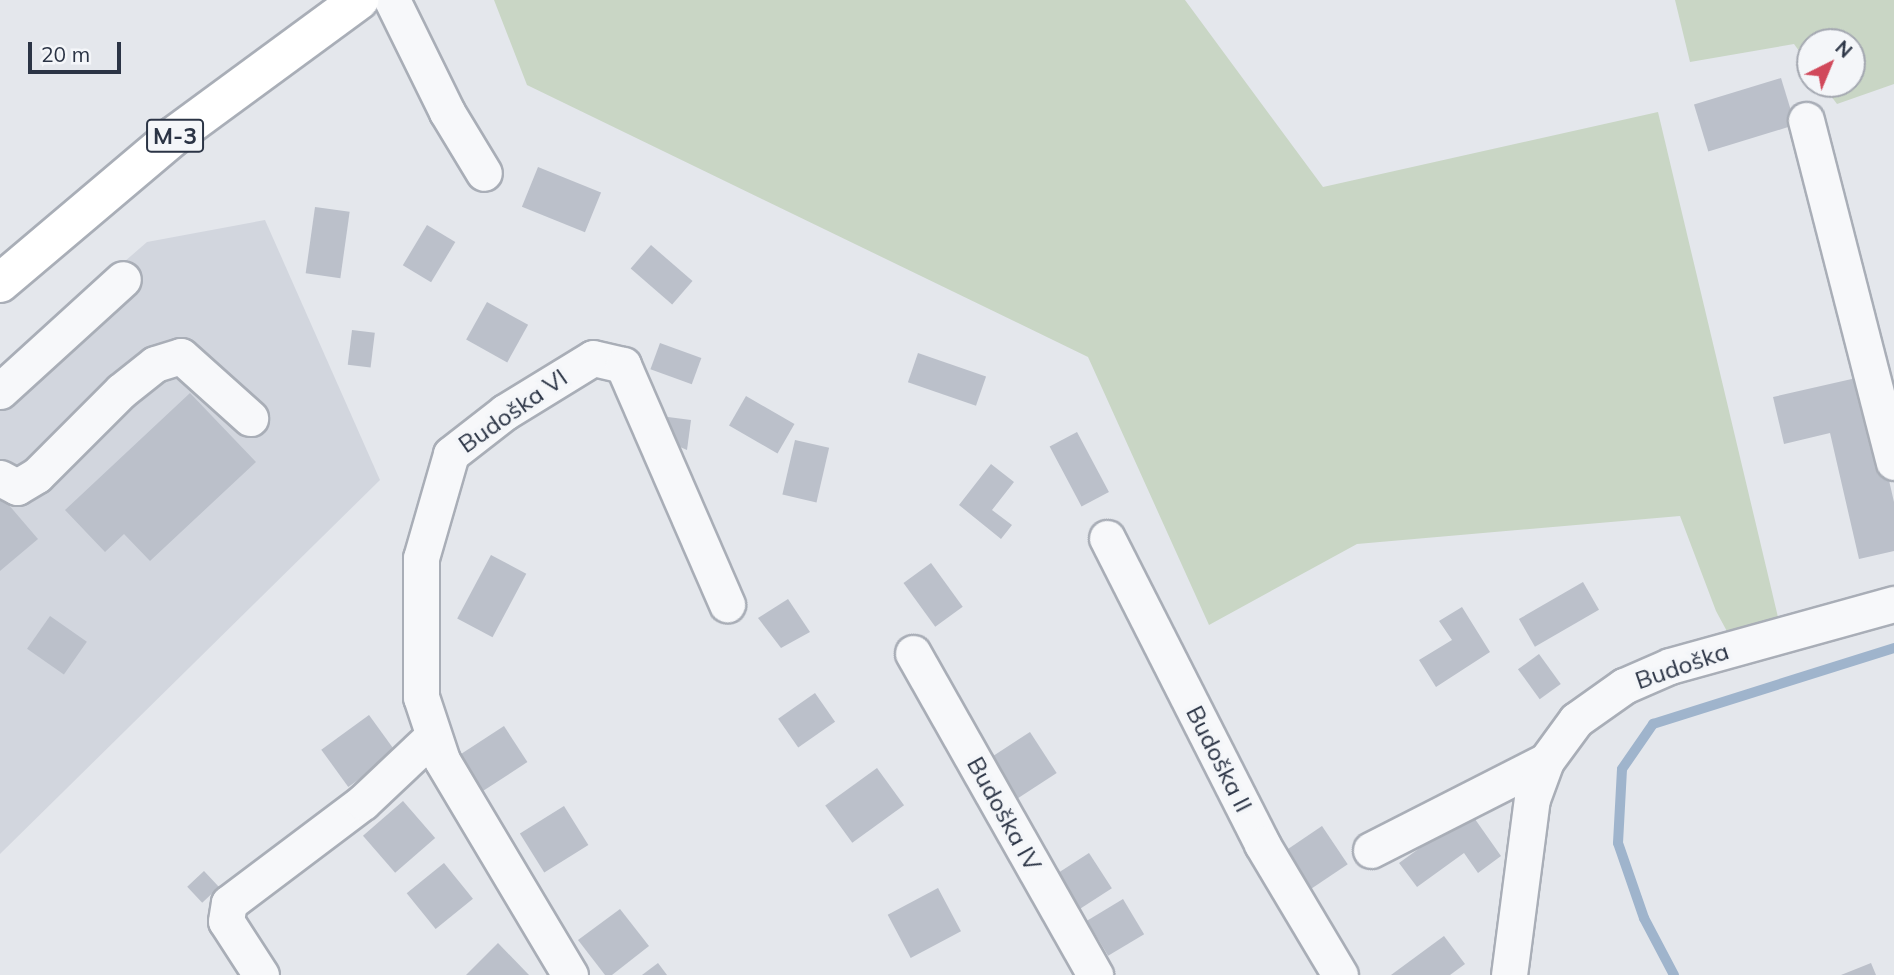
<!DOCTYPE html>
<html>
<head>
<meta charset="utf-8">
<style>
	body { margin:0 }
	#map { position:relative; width:1894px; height:975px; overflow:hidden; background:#e4e7ec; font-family:Mulish,sans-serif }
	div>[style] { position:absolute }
	.built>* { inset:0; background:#d2d6de }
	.green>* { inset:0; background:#c9d6c5 }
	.stream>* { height:10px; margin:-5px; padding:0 5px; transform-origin:5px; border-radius:5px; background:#9fb4cc }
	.building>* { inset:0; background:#bbc0ca; transform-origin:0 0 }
	.roads { filter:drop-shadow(2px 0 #a9aeb7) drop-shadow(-2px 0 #a9aeb7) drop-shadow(0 2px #a9aeb7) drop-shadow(0 -2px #a9aeb7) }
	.minor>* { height:35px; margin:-17.5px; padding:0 17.5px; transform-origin:17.5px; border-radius:17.5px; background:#f7f8fa }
	.major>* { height:38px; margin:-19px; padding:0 19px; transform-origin:19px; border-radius:19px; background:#fff }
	span { translate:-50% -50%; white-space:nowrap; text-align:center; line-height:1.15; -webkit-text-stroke:7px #f4f6f9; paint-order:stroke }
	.shield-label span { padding:2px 5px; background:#f4f6f9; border:2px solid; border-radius:5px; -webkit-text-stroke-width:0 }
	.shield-label { font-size:23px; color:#2b3445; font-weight:700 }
	.street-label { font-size:24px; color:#2b3445 }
	.north { position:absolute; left:1796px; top:28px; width:70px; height:70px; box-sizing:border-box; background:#f4f6f9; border:2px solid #a4a8b1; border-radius:50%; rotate:43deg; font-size:19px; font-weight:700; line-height:28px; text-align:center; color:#2b3445 }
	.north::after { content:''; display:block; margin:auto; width:24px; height:32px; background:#d1495b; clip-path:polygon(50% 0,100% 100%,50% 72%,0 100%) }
	.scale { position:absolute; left:28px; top:42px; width:93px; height:32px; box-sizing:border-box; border:4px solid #2b3445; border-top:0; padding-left:9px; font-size:21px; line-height:24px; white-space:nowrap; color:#2b3445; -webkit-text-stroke:5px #f4f6f9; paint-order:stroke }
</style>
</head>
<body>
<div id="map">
	<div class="built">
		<i style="clip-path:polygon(265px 220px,380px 480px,0 854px,0 370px,147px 242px)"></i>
	</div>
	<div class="green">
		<i style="clip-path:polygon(494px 0,1185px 0,1323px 187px,1658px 112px,1782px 634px,1736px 648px,1716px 611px,1680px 516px,1357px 544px,1209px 625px,1088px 357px,527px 85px)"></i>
		<i style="clip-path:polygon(1675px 0,1894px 0,1894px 84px,1837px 104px,1822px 84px,1852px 84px,1852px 42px,1810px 42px,1810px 66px,1794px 44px,1690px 62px)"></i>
	</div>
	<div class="stream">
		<i style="left:1674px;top:975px;width:64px;rotate:-117.8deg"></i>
		<i style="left:1644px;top:918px;width:79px;rotate:-109.1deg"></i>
		<i style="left:1618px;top:843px;width:74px;rotate:-86.9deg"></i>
		<i style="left:1622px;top:769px;width:55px;rotate:-55.4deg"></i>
		<i style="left:1653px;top:724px;width:253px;rotate:-17.5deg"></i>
	</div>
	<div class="building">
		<i style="left:1781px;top:78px;width:49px;height:91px;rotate:73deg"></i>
		<i style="left:538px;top:167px;width:68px;height:43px;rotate:22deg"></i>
		<i style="left:315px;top:207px;width:35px;height:67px;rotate:8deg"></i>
		<i style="left:427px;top:225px;width:33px;height:47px;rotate:31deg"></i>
		<i style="left:651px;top:245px;width:55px;height:31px;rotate:41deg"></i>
		<i style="left:487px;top:302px;width:47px;height:43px;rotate:29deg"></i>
		<i style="left:352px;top:330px;width:23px;height:35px;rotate:7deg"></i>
		<i style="left:660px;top:343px;width:44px;height:28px;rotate:20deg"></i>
		<i style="left:918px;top:353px;width:72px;height:31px;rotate:19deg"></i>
		<i style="clip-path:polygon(1865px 376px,1894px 502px,1894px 551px,1859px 559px,1830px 433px,1784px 444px,1773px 397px)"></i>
		<i style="clip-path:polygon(190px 393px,256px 462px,150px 561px,124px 534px,105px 552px,65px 510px)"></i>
		<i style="left:746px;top:396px;width:56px;height:34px;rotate:30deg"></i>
		<i style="clip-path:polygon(668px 417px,691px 420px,687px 450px,666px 441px)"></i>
		<i style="left:1077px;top:432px;width:68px;height:31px;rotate:62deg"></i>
		<i style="left:795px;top:440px;width:35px;height:56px;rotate:13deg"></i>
		<i style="clip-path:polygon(991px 464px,1014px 482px,992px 510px,1012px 525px,1001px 539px,959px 505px)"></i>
		<i style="clip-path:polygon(2px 497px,38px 539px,0 571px,0 498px)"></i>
		<i style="left:491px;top:555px;width:40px;height:72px;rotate:28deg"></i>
		<i style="left:931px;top:563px;width:54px;height:34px;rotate:54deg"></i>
		<i style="left:1583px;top:582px;width:32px;height:74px;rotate:60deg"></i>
		<i style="clip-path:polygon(788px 599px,810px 632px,781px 648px,758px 618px)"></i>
		<i style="clip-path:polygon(1462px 607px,1490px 652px,1436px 687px,1419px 660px,1452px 640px,1439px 621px)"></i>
		<i style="left:50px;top:616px;width:45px;height:40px;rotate:35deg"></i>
		<i style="left:1539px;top:654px;width:37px;height:26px;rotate:54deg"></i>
		<i style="left:815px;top:693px;width:35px;height:45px;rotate:55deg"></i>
		<i style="left:369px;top:715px;width:46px;height:59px;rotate:54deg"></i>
		<i style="left:504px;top:726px;width:43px;height:54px;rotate:57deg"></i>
		<i style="left:1030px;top:732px;width:49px;height:49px;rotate:57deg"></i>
		<i style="left:877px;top:768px;width:46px;height:64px;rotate:54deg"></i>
		<i style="left:403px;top:801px;width:49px;height:53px;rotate:49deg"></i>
		<i style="left:564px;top:806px;width:46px;height:52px;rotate:58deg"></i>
		<i style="clip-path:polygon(1470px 812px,1501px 856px,1478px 873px,1464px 853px,1417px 887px,1399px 863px)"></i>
		<i style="left:1322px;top:826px;width:46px;height:53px;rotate:56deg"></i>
		<i style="left:1089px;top:853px;width:42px;height:42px;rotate:57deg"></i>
		<i style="left:444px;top:863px;width:46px;height:48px;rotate:51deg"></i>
		<i style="left:204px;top:871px;width:22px;height:23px;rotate:47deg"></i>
		<i style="left:938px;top:888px;width:49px;height:57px;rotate:62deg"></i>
		<i style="left:1123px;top:899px;width:41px;height:42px;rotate:59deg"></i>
		<i style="clip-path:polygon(620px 909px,649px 946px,612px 975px,605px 975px,578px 940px)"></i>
		<i style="clip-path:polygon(1444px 936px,1465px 964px,1450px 975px,1391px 975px)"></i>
		<i style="clip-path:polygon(498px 943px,529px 975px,466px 975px)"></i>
		<i style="clip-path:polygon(658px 963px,667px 975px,642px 975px)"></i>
		<i style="clip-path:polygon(1871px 963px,1876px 975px,1841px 975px)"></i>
	</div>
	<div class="roads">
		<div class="minor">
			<i style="left:392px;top:0;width:125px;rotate:63.8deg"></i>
			<i style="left:447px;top:112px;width:71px;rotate:58.8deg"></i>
			<i style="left:1806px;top:120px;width:353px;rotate:75.6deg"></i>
			<i style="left:0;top:391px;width:166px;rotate:-42.3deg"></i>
			<i style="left:0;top:478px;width:19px;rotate:28deg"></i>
			<i style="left:17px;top:487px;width:23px;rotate:-31deg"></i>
			<i style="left:37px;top:475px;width:119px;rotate:-45deg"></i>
			<i style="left:121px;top:391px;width:43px;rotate:-38.5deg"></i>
			<i style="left:155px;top:364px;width:27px;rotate:-17deg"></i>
			<i style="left:181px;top:356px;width:93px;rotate:41.9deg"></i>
			<i style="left:1107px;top:538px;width:343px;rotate:63.1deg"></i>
			<i style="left:1262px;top:844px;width:152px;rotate:59.2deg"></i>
			<i style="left:913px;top:653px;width:370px;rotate:60.5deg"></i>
			<i style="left:1371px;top:850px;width:196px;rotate:-27deg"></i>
			<i style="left:261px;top:975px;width:64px;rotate:-122.9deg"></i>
			<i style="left:226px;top:921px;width:18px;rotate:-81deg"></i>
			<i style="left:229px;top:903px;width:168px;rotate:-37deg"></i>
			<i style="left:363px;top:802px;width:95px;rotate:-43.3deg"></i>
			<i style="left:570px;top:975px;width:250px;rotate:-120.8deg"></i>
			<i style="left:442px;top:760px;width:66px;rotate:-108.4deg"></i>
			<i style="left:421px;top:697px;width:139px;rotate:-90deg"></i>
			<i style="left:421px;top:558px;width:108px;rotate:-73.9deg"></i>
			<i style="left:451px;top:454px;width:68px;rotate:-37.9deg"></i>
			<i style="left:505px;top:412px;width:103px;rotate:-31.5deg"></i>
			<i style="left:593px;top:358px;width:31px;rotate:13deg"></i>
			<i style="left:623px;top:365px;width:261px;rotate:66.5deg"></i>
			<i style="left:1509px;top:975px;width:177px;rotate:-82.6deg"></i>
			<i style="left:1532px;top:799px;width:40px;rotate:-69.8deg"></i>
			<i style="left:1546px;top:761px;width:51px;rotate:-53.8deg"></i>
			<i style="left:1576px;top:720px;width:59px;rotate:-35.3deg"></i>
			<i style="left:1624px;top:686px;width:50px;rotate:-23.5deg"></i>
			<i style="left:1670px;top:666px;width:232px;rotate:-15.5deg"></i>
		</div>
		<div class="major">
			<i style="left:0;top:283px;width:228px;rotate:-40.2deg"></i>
			<i style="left:174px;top:136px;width:230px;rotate:-36.3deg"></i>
		</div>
	</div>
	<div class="shield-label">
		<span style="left:175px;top:136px">M-3</span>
	</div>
	<div class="street-label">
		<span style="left:513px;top:411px;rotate:-35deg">Budoška VI</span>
		<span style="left:1682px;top:666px;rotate:-19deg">Budoška</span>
		<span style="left:1219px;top:759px;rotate:63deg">Budoška II</span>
		<span style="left:1004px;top:814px;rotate:61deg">Budoška IV</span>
	</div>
	<div class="north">N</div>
	<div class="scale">20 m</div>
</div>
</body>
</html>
